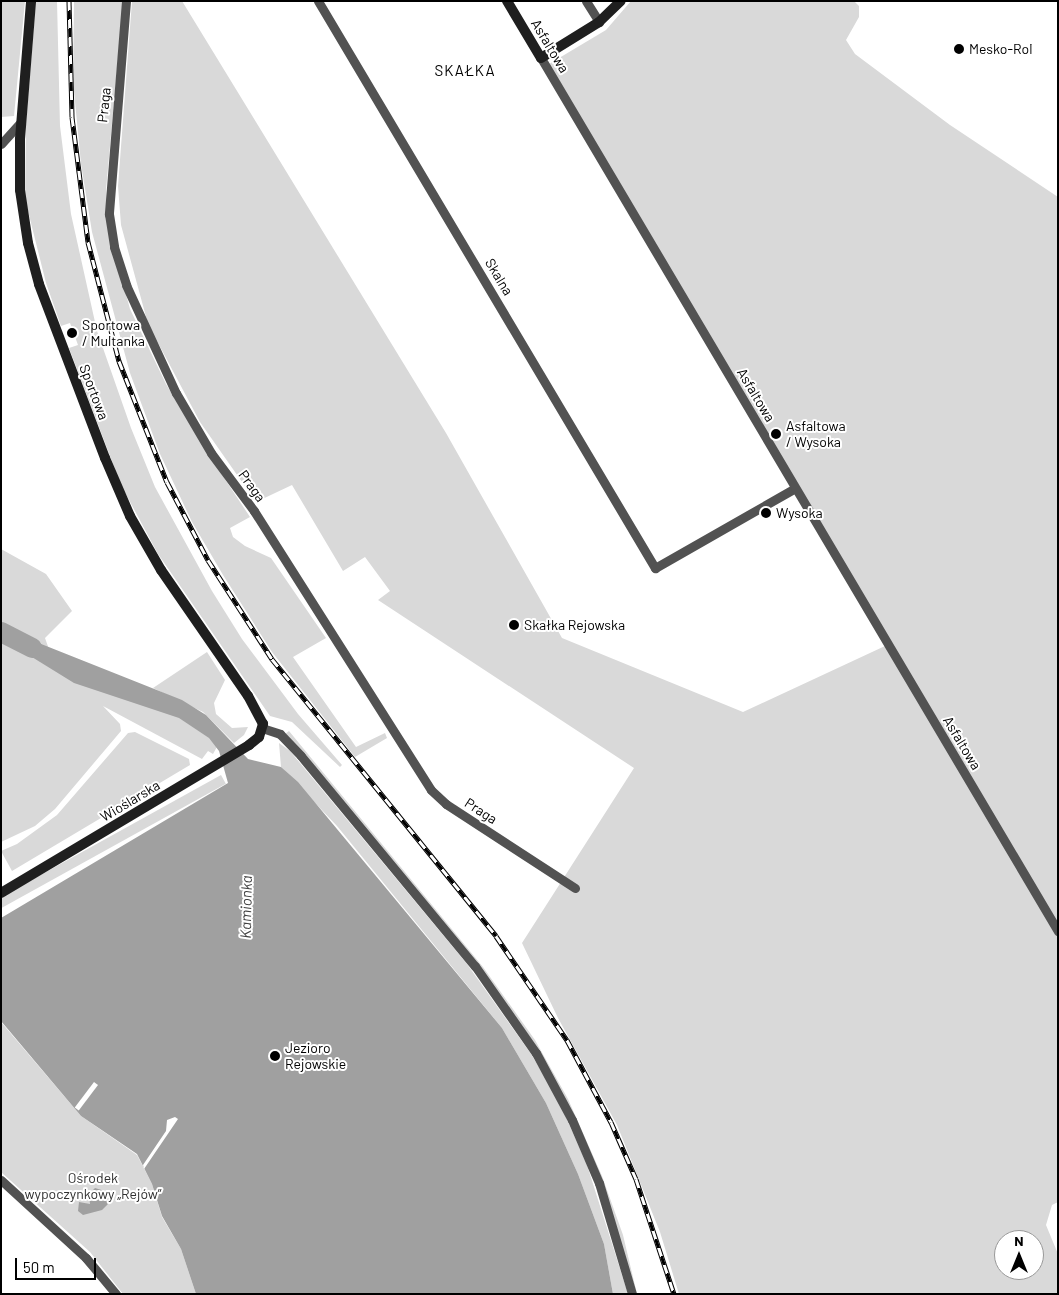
<!DOCTYPE html>
<html>
<head>
<meta charset="utf-8">
<style>
	body { margin:0 }
	#map { position:relative; width:1059px; height:1295px; overflow:hidden; background:#fff; font-family:Barlow,sans-serif }
	div>[style] { position:absolute }
	.green>* { inset:0; background:#d9d9d9; transform-origin:0 0 }
	.water>* { inset:0; background:#a0a0a0 }
	.pier>* { inset:0; background:#fff; transform-origin:0 0 }
	.river>* { height:20px; margin:-10px; padding:0 10px; transform-origin:10px; border-radius:10px; background:#a0a0a0 }
	.street>* { height:9px; margin:-4.5px; padding:0 4.5px; transform-origin:4.5px; border-radius:4.5px; background:#525252 }
	.secondary>* { height:10px; margin:-5px; padding:0 5px; transform-origin:5px; border-radius:5px; background:#1f1f1f }
	.rail>* { height:5px; margin-top:-2.5px; transform-origin:0; background:repeating-linear-gradient(90deg,#fff 0 9px,#000 0 18px); box-sizing:border-box; border-block:1px solid #000 }
	.dots>* { width:14px; height:14px; translate:-50% -50%; box-sizing:border-box; border:2px solid #fff; border-radius:50% }
	span { translate:-50% -50%; white-space:nowrap; text-align:center; line-height:1.15; -webkit-text-stroke:4px #fff; paint-order:stroke }
	.street-label { font-size:14px; color:#000 }
	.poi-label { font-size:14px; color:#000 }
	.left { translate:0 -50%; text-align:left }
	.park-label { font-size:14px; color:#303030 }
	.neighbourhood-label { font-size:15px; color:#000; letter-spacing:1px }
	.water-label { font-size:15px; color:#414141; font-style:italic }
	.frame { position:absolute; inset:0; border:2px solid #000; pointer-events:none }
	.north { position:absolute; left:994px; top:1230px; width:50px; height:50px; box-sizing:border-box; background:#fff; border:1px solid #999; border-radius:50%; rotate:0deg; font-size:14px; font-weight:700; line-height:20px; text-align:center; color:#000 }
	.north::after { content:''; display:block; margin:auto; width:18px; height:22px; background:#000; clip-path:polygon(50% 0,100% 100%,50% 72%,0 100%) }
	.scale { position:absolute; left:15px; top:1258px; width:81px; height:22px; box-sizing:border-box; border:2px solid #000; border-top:0; padding-left:6px; font-size:15px; line-height:18px; white-space:nowrap; color:#000; -webkit-text-stroke:4px #fff; paint-order:stroke }
</style>
</head>
<body>
<div id="map">
	<div class="green">
		<i style="clip-path:polygon(1px 1px,25px 1px,14px 116px,1px 117px)"></i>
		<i style="clip-path:polygon(36px 1px,57px 1px,60px 126px,71px 214px,97px 331px,131px 428px,155px 487px,212px 591px,242px 639px,298px 714px,342px 765px,340px 767px,292px 722px,270px 716px,158px 554px,121px 485px,69px 348px,78px 345px,70px 323px,61px 326px,46px 283px,25px 199px,26px 125px)"></i>
		<i style="clip-path:polygon(74px 1px,123px 1px,106px 190px,109px 232px,130px 309px,166px 384px,201px 443px,250px 517px,230px 528px,233px 537px,245px 546px,271px 558px,326px 638px,293px 657px,356px 747px,385px 733px,387px 738px,355px 757px,272px 652px,223px 575px,192px 522px,160px 454px,130px 373px,92px 232px,81px 164px,73px 81px)"></i>
		<i style="clip-path:polygon(evenodd,132px 1px,182px 1px,446px 433px,562px 638px,743px 712px,885px 646px,544px 67px,606px 30px,631px 1px,854px 1px,859px 6px,859px 17px,846px 40px,855px 54px,950px 125px,1058px 197px,1058px 1202px,1052px 1205px,1046px 1225px,1058px 1254px,1058px 1294px,679px 1294px,660px 1232px,617px 1125px,558px 1018px,522px 943px,634px 768px,378px 600px,390px 591px,365px 557px,343px 571px,292px 485px,256px 502px,200px 422px,148px 324px,121px 225px,118px 186px,132px 1px,1004px 1240px,1034px 1240px,1034px 1270px,1004px 1270px,1004px 1240px)"></i>
		<i style="clip-path:polygon(1px 549px,46px 574px,72px 611px,45px 638px,57px 672px,170px 710px,214px 740px,218px 745px,213px 754px,208px 751px,202px 759px,103px 706px,120px 724px,121px 731px,55px 809px,35px 826px,1px 842px)"></i>
		<i style="clip-path:polygon(207px 652px,225px 680px,214px 703px,216px 714px,232px 728px,248px 727px,244px 735px,234px 743px,203px 712px,153px 688px)"></i>
		<i style="clip-path:polygon(289px 731px,483px 967px,535px 1040px,568px 1099px,602px 1176px,623px 1235px,637px 1294px,596px 1166px,575px 1118px,533px 1041px,480px 968px,285px 734px)"></i>
		<i style="clip-path:polygon(135px 732px,189px 759px,190px 765px,12px 871px,1px 851px,17px 844px,57px 815px,128px 733px)"></i>
		<i style="clip-path:polygon(279px 743px,290px 751px,467px 964px,531px 1054px,558px 1099px,587px 1165px,628px 1294px,613px 1294px,604px 1244px,578px 1174px,546px 1103px,502px 1028px,337px 826px,281px 767px)"></i>
		<i style="left:221px;top:775px;width:10px;height:257px;rotate:61deg"></i>
		<i style="clip-path:polygon(1px 1022px,81px 1116px,137px 1155px,152px 1184px,162px 1217px,181px 1249px,196px 1294px,123px 1294px,90px 1252px,1px 1172px)"></i>
	</div>
	<div class="water">
		<i style="clip-path:polygon(11px 632px,182px 700px,206px 715px,248px 759px,281px 767px,298px 782px,502px 1028px,546px 1103px,578px 1174px,604px 1244px,613px 1294px,196px 1294px,181px 1249px,162px 1216px,152px 1184px,137px 1154px,81px 1116px,1px 1021px,1px 918px,228px 783px,219px 751px,209px 738px,179px 718px,74px 683px,6px 641px)"></i>
		<i style="clip-path:polygon(95px 1188px,108px 1192px,109px 1203px,102px 1210px,83px 1215px,78px 1211px,79px 1202px,90px 1204px,89px 1194px)"></i>
	</div>
	<div class="pier">
		<i style="left:94px;top:1082px;width:5px;height:32px;rotate:37deg"></i>
		<i style="clip-path:polygon(175px 1117px,178px 1119px,144px 1169px,143px 1165px,166px 1131px,167px 1120px)"></i>
	</div>
	<div class="river">
		<i style="left:1px;top:632px;width:35px;rotate:27deg"></i>
	</div>
	<div class="street">
		<i style="left:126px;top:1px;width:214px;rotate:94.6deg"></i>
		<i style="left:109px;top:214px;width:33px;rotate:81deg"></i>
		<i style="left:114px;top:247px;width:40px;rotate:72deg"></i>
		<i style="left:126px;top:285px;width:119px;rotate:65.2deg"></i>
		<i style="left:176px;top:393px;width:69px;rotate:59.7deg"></i>
		<i style="left:211px;top:453px;width:72px;rotate:53.4deg"></i>
		<i style="left:254px;top:511px;width:330px;rotate:57.6deg"></i>
		<i style="left:431px;top:790px;width:21px;rotate:43deg"></i>
		<i style="left:446px;top:804px;width:154px;rotate:33.1deg"></i>
		<i style="left:318px;top:1px;width:660px;rotate:59.27deg"></i>
		<i style="left:655px;top:568px;width:161px;rotate:-29.7deg"></i>
		<i style="left:586px;top:1px;width:25px;rotate:58deg"></i>
		<i style="left:541px;top:58px;width:1015px;rotate:59.37deg"></i>
		<i style="left:1px;top:144px;width:30px;rotate:-48deg"></i>
		<i style="left:262px;top:728px;width:19px;rotate:18deg"></i>
		<i style="left:280px;top:734px;width:30px;rotate:46deg"></i>
		<i style="left:301px;top:756px;width:273px;rotate:50.4deg"></i>
		<i style="left:475px;top:966px;width:106px;rotate:55deg"></i>
		<i style="left:536px;top:1053px;width:76px;rotate:61.8deg"></i>
		<i style="left:572px;top:1120px;width:69px;rotate:66.8deg"></i>
		<i style="left:599px;top:1183px;width:116px;rotate:73.4deg"></i>
		<i style="left:1px;top:1180px;width:115px;rotate:42.5deg"></i>
		<i style="left:86px;top:1258px;width:47px;rotate:50.2deg"></i>
	</div>
	<div class="secondary">
		<i style="left:507px;top:1px;width:66px;rotate:59.2deg"></i>
		<i style="left:541px;top:58px;width:68px;rotate:-31.8deg"></i>
		<i style="left:599px;top:22px;width:30px;rotate:-44deg"></i>
		<i style="left:1px;top:893px;width:289px;rotate:-30.8deg"></i>
		<i style="left:249px;top:745px;width:13px;rotate:-39deg"></i>
		<i style="left:259px;top:737px;width:14px;rotate:-73deg"></i>
		<i style="left:263px;top:724px;width:32px;rotate:-118deg"></i>
		<i style="left:248px;top:696px;width:153px;rotate:-124.6deg"></i>
		<i style="left:161px;top:570px;width:62px;rotate:-119.9deg"></i>
		<i style="left:130px;top:516px;width:63px;rotate:-113.3deg"></i>
		<i style="left:105px;top:458px;width:186px;rotate:-110.8deg"></i>
		<i style="left:39px;top:284px;width:42px;rotate:-105deg"></i>
		<i style="left:28px;top:243px;width:54px;rotate:-98.6deg"></i>
		<i style="left:20px;top:190px;width:51px;rotate:-90deg"></i>
		<i style="left:20px;top:139px;width:138px;rotate:-85.4deg"></i>
	</div>
	<div class="rail">
		<i style="left:69px;top:1px;width:116px;rotate:88.5deg"></i>
		<i style="left:72px;top:117px;width:126px;rotate:82.7deg"></i>
		<i style="left:88px;top:242px;width:123px;rotate:75.4deg"></i>
		<i style="left:119px;top:361px;width:130px;rotate:68.4deg"></i>
		<i style="left:167px;top:482px;width:88px;rotate:62.3deg"></i>
		<i style="left:208px;top:560px;width:118px;rotate:57.1deg"></i>
		<i style="left:272px;top:659px;width:356px;rotate:51deg"></i>
		<i style="left:496px;top:936px;width:126px;rotate:55.7deg"></i>
		<i style="left:567px;top:1040px;width:93px;rotate:61.8deg"></i>
		<i style="left:611px;top:1122px;width:62px;rotate:66.3deg"></i>
		<i style="left:636px;top:1179px;width:121px;rotate:71.7deg"></i>
	</div>
	<div class="dots">
		<i style="left:959px;top:49px;background:#000"></i>
		<i style="left:72px;top:333px;background:#000"></i>
		<i style="left:776px;top:434px;background:#000"></i>
		<i style="left:766px;top:513px;background:#000"></i>
		<i style="left:514px;top:625px;background:#000"></i>
		<i style="left:275px;top:1056px;background:#000"></i>
	</div>
	<div class="street-label">
		<span style="left:550px;top:46px;rotate:59deg">Asfaltowa</span>
		<span style="left:104px;top:105px;rotate:-84deg">Praga</span>
		<span style="left:499px;top:277px;rotate:59deg">Skalna</span>
		<span style="left:94px;top:392px;rotate:69deg">Sportowa</span>
		<span style="left:756px;top:395px;rotate:59deg">Asfaltowa</span>
		<span style="left:252px;top:486px;rotate:54deg">Praga</span>
		<span style="left:962px;top:743px;rotate:59deg">Asfaltowa</span>
		<span style="left:130px;top:801px;rotate:-31deg">Wioślarska</span>
		<span style="left:481px;top:811px;rotate:33deg">Praga</span>
	</div>
	<div class="poi-label">
		<span class="left" style="left:969px;top:49px">Mesko-Rol</span>
		<span class="left" style="left:82px;top:333px">Sportowa<br>/ Multanka</span>
		<span class="left" style="left:786px;top:434px">Asfaltowa<br>/ Wysoka</span>
		<span class="left" style="left:776px;top:513px">Wysoka</span>
		<span class="left" style="left:524px;top:625px">Skałka Rejowska</span>
		<span class="left" style="left:285px;top:1056px">Jezioro<br>Rejowskie</span>
	</div>
	<div class="park-label">
		<span style="left:93px;top:1186px">Ośrodek<br>wypoczynkowy „Rejów”</span>
	</div>
	<div class="neighbourhood-label">
		<span style="left:465px;top:71px">SKAŁKA</span>
	</div>
	<div class="water-label">
		<span style="left:246px;top:907px;rotate:-89deg">Kamionka</span>
	</div>
	<div class="frame"></div>
	<div class="north">N</div>
	<div class="scale">50 m</div>
</div>
</body>
</html>
